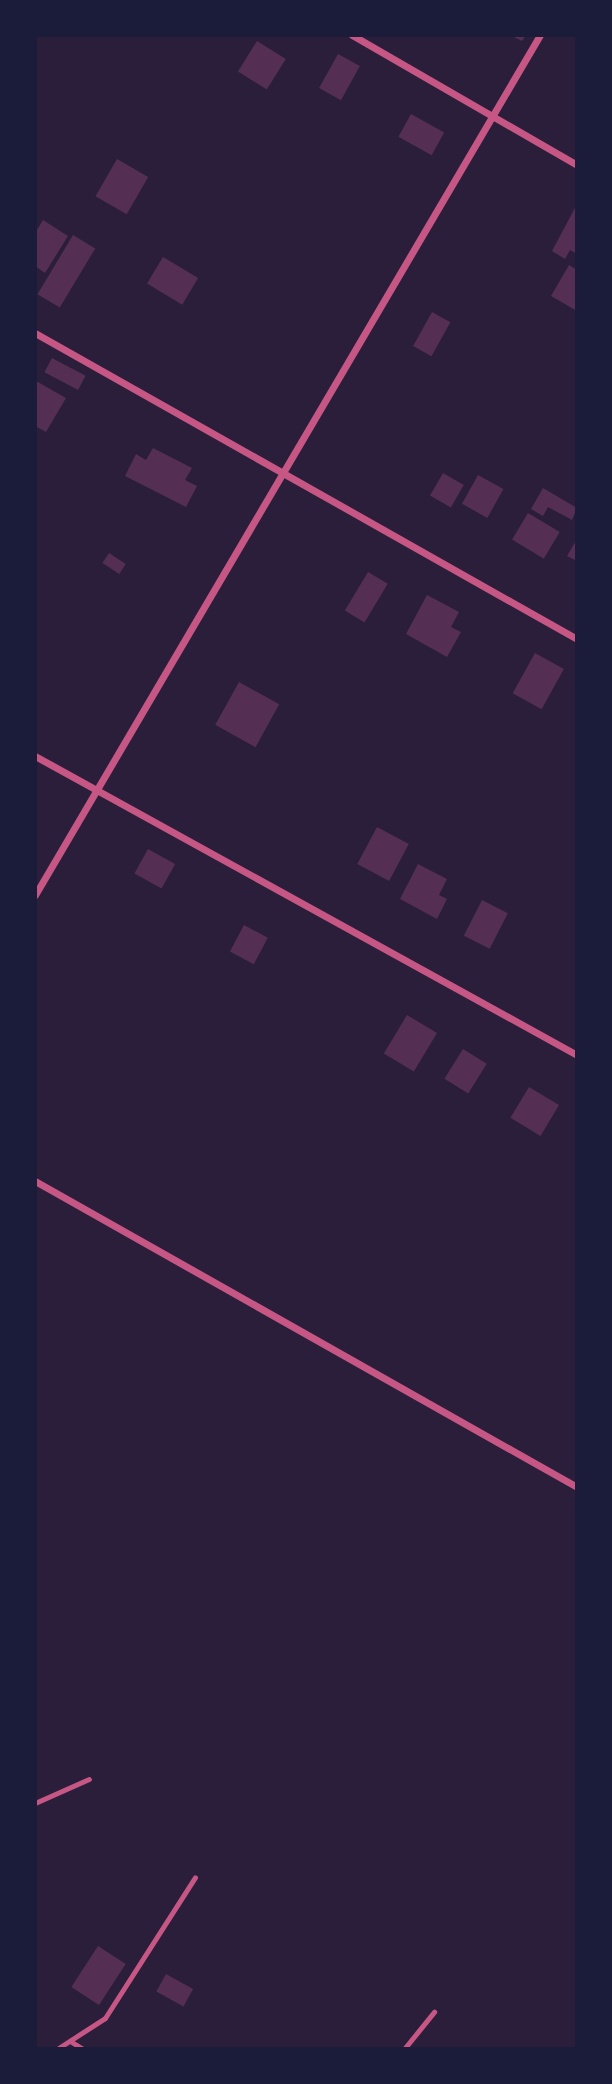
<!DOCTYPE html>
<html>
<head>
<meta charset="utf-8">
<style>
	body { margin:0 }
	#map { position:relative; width:612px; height:2084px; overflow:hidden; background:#1b1b3a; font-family:Georgia,serif }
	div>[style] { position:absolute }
	.green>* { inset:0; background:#2a1e3b; transform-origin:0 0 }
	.building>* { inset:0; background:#542f53; transform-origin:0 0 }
	.service>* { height:5px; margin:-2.5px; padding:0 2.5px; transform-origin:2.5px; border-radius:2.5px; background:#c65784 }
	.minor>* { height:7px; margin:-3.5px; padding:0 3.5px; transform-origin:3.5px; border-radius:3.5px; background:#c65784 }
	span { translate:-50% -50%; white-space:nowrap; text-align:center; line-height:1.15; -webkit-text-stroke:7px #1b1b3a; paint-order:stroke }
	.frame { position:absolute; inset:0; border:37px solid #1b1b3a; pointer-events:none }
</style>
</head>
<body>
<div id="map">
	<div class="green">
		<i style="left:35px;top:35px;width:542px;height:2014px"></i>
	</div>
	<div class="building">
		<i style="clip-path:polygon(510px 35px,526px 35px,522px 41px)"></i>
		<i style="left:257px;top:41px;width:34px;height:36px;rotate:32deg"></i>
		<i style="left:338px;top:54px;width:25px;height:39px;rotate:29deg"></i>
		<i style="left:411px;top:114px;width:38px;height:26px;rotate:29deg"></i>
		<i style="left:117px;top:159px;width:36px;height:43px;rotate:30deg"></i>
		<i style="clip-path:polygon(577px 204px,577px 254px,570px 250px,565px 259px,552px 251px)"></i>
		<i style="clip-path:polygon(43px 220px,68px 236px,45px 273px,35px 266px,35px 233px)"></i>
		<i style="left:73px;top:235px;width:26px;height:69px;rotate:31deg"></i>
		<i style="left:163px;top:257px;width:41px;height:31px;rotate:31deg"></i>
		<i style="clip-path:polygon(569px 265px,577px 270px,577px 311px,551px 296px)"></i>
		<i style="left:432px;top:312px;width:21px;height:39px;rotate:29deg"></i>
		<i style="left:52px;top:358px;width:38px;height:16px;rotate:28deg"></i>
		<i style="clip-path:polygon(36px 381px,66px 398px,46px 432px,35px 426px)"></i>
		<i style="clip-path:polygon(153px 448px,192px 468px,185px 480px,197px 486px,186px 507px,125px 476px,136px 454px,146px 460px)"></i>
		<i style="left:443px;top:473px;width:24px;height:26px;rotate:30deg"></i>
		<i style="left:478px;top:475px;width:29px;height:33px;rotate:29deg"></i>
		<i style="clip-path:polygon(543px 488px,577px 508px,572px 520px,548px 507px,543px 516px,531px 509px)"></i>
		<i style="left:528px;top:513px;width:37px;height:31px;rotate:31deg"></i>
		<i style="clip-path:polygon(577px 539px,577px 561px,567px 556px)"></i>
		<i style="left:109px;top:553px;width:20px;height:12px;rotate:33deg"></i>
		<i style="left:368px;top:572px;width:23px;height:45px;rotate:31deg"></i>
		<i style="clip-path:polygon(427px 595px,459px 612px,451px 627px,461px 632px,447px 657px,406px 634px)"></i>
		<i style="left:535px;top:653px;width:33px;height:46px;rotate:29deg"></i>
		<i style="left:239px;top:682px;width:46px;height:49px;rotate:29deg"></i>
		<i style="left:377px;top:827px;width:36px;height:42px;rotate:28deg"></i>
		<i style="left:148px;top:849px;width:31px;height:28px;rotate:29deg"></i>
		<i style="clip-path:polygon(418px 864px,447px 879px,439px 895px,447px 899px,437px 919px,400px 899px)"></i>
		<i style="left:482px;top:900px;width:29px;height:40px;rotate:27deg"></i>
		<i style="left:244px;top:925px;width:27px;height:30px;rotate:28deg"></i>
		<i style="left:407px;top:1015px;width:35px;height:45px;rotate:31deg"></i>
		<i style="left:463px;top:1049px;width:28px;height:35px;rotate:32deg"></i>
		<i style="left:529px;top:1087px;width:35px;height:36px;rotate:31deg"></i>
		<i style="left:98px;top:1946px;width:33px;height:49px;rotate:33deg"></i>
		<i style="left:166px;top:1974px;width:31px;height:20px;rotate:29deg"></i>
	</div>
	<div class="service">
		<i style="left:35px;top:1803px;width:59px;rotate:-24deg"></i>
		<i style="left:70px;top:2041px;width:15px;rotate:32deg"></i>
		<i style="left:57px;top:2049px;width:57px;rotate:-32.9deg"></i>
		<i style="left:105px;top:2018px;width:167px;rotate:-57.4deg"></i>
		<i style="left:404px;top:2049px;width:48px;rotate:-51deg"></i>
	</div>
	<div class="minor">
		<i style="left:352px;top:35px;width:260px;rotate:30deg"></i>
		<i style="left:35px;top:333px;width:622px;rotate:29.45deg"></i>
		<i style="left:35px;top:756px;width:619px;rotate:28.88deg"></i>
		<i style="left:35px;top:895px;width:997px;rotate:-59.58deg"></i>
		<i style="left:35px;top:1181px;width:622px;rotate:29.45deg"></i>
	</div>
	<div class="frame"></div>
</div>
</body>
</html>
